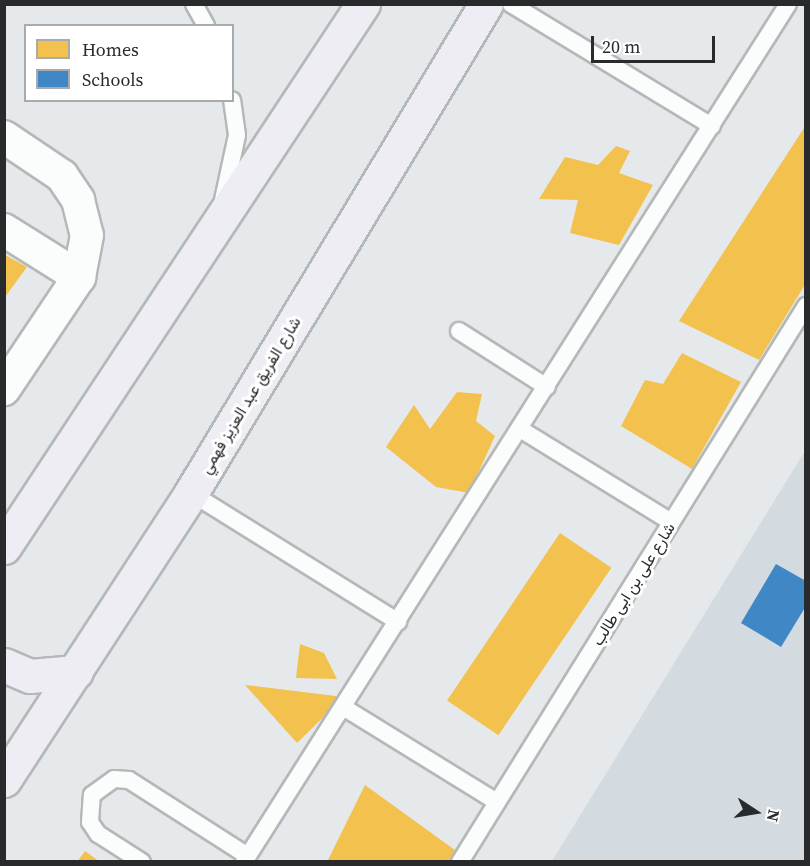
<!DOCTYPE html>
<html>
<head>
<meta charset="utf-8">
<style>
	body { margin:0 }
	#map { position:relative; width:810px; height:866px; overflow:hidden; background:#e6e9eb; font-family:"Source Serif 4",Vazirmatn,serif }
	div>[style] { position:absolute }
	.built>* { inset:0; background:#d3dbe0 }
	.homes>* { inset:0; background:#f2c14e; transform-origin:0 0 }
	.schools>* { inset:0; background:#3f88c5 }
	.roads { filter:drop-shadow(2px 0 #b5b8b9) drop-shadow(-2px 0 #b5b8b9) drop-shadow(0 2px #b5b8b9) drop-shadow(0 -2px #b5b8b9) }
	.service>* { height:16px; margin:-8px; padding:0 8px; transform-origin:8px; border-radius:8px; background:#fbfcfc }
	.minor>* { height:32px; margin:-16px; padding:0 16px; transform-origin:16px; border-radius:16px; background:#fbfcfc }
	.primary>* { height:33px; margin:-16.5px; padding:0 16.5px; transform-origin:16.5px; border-radius:16.5px; background:#efedf4 }
	span { translate:-50% -50%; white-space:nowrap; text-align:center; line-height:1.15; -webkit-text-stroke:6px #fff; paint-order:stroke }
	.street-label { font-size:16px; color:#282a2b }
	.frame { position:absolute; inset:0; border:6px solid #282a2b; pointer-events:none }
	.legend { position:absolute; left:24px; top:24px; width:210px; height:78px; box-sizing:border-box; background:#fff; border:2px solid #a9aaaa; margin:0; padding:8px 10px; list-style:none; font-size:18px; color:#282a2b }
	.legend li { display:flex; align-items:center; gap:12px; height:30px }
	.legend b { width:30px; border:2px solid #a9aaaa }
	.north { position:absolute; left:726px; top:782px; width:60px; height:60px; -webkit-text-stroke:4px #fff; paint-order:stroke; rotate:102deg; font-size:16px; font-weight:700; line-height:24px; text-align:center; color:#282a2b }
	.north::after { content:''; display:block; margin:auto; width:21px; height:27px; background:#282a2b; clip-path:polygon(50% 0,100% 100%,50% 72%,0 100%) }
	.scale { position:absolute; left:591px; top:36px; width:124px; height:27px; box-sizing:border-box; border:3px solid #282a2b; border-top:0; padding-left:8px; font-size:18px; line-height:21px; white-space:nowrap; color:#282a2b; -webkit-text-stroke:4px #fff; paint-order:stroke }
</style>
</head>
<body>
<div id="map">
	<div class="built">
		<i style="clip-path:polygon(805px 451px,805px 861px,552px 861px)"></i>
	</div>
	<div class="homes">
		<i style="clip-path:polygon(804px 128px,806px 283px,759px 360px,679px 321px)"></i>
		<i style="clip-path:polygon(616px 146px,630px 151px,619px 173px,653px 185px,619px 245px,570px 233px,578px 200px,539px 199px,565px 157px,598px 165px)"></i>
		<i style="clip-path:polygon(5px 255px,27px 267px,5px 297px)"></i>
		<i style="clip-path:polygon(682px 353px,741px 382px,692px 469px,621px 426px,645px 380px,663px 384px)"></i>
		<i style="clip-path:polygon(457px 392px,482px 394px,476px 421px,495px 436px,469px 493px,436px 487px,386px 447px,414px 405px,430px 429px)"></i>
		<i style="left:560px;top:533px;width:62px;height:202px;rotate:34deg"></i>
		<i style="clip-path:polygon(300px 644px,324px 653px,337px 679px,296px 678px)"></i>
		<i style="clip-path:polygon(245px 685px,344px 697px,297px 743px)"></i>
		<i style="clip-path:polygon(365px 785px,459px 853px,453px 862px,327px 862px)"></i>
		<i style="clip-path:polygon(85px 851px,100px 862px,77px 862px)"></i>
	</div>
	<div class="schools">
		<i style="clip-path:polygon(776px 564px,806px 581px,806px 606px,781px 647px,741px 623px)"></i>
	</div>
	<div class="roads">
		<div class="service">
			<i style="left:194px;top:4px;width:25px;rotate:61deg"></i>
			<i style="left:511px;top:4px;width:235px;rotate:31.3deg"></i>
			<i style="left:223px;top:200px;width:66px;rotate:-77.8deg"></i>
			<i style="left:237px;top:135px;width:35px;rotate:-98deg"></i>
			<i style="left:459px;top:331px;width:104px;rotate:32.5deg"></i>
			<i style="left:520px;top:429px;width:177px;rotate:31.6deg"></i>
			<i style="left:191px;top:493px;width:244px;rotate:31.9deg"></i>
			<i style="left:343px;top:707px;width:181px;rotate:31.7deg"></i>
			<i style="left:142px;top:862px;width:52px;rotate:-147.5deg"></i>
			<i style="left:98px;top:834px;width:14px;rotate:-124deg"></i>
			<i style="left:90px;top:822px;width:27px;rotate:-86deg"></i>
			<i style="left:92px;top:795px;width:27px;rotate:-36deg"></i>
			<i style="left:114px;top:779px;width:15px;rotate:4deg"></i>
			<i style="left:129px;top:780px;width:141px;rotate:32.6deg"></i>
			<i style="left:244px;top:862px;width:1016px;rotate:-57.62deg"></i>
			<i style="left:460px;top:862px;width:655px;rotate:-58.11deg"></i>
		</div>
		<div class="minor">
			<i style="left:4px;top:137px;width:70px;rotate:33.9deg"></i>
			<i style="left:62px;top:176px;width:29px;rotate:56deg"></i>
			<i style="left:78px;top:200px;width:36px;rotate:76deg"></i>
			<i style="left:87px;top:235px;width:43px;rotate:100.8deg"></i>
			<i style="left:79px;top:277px;width:135px;rotate:123.8deg"></i>
			<i style="left:4px;top:230px;width:89px;rotate:32.1deg"></i>
		</div>
		<div class="primary">
			<i style="left:4px;top:547px;width:651px;rotate:-56.53deg"></i>
			<i style="left:4px;top:665px;width:28px;rotate:23deg"></i>
			<i style="left:30px;top:676px;width:46px;rotate:-5deg"></i>
			<i style="left:4px;top:780px;width:343px;rotate:-56.9deg"></i>
			<i style="left:191px;top:493px;width:571px;rotate:-58.9deg"></i>
		</div>
	</div>
	<div class="street-label">
		<span style="left:250px;top:395px;rotate:-59deg">شارع الفريق عبد العزيز فهمي</span>
		<span style="left:633px;top:584px;rotate:-58deg">شارع على بن ابى طالب</span>
	</div>
	<div class="frame"></div>
	<ul class="legend">
	<li><b style="height:16px;background:#f2c14e"></b>Homes</li>
	<li><b style="height:16px;background:#3f88c5"></b>Schools</li>
	</ul>
	<div class="north">N</div>
	<div class="scale">20 m</div>
</div>
</body>
</html>
